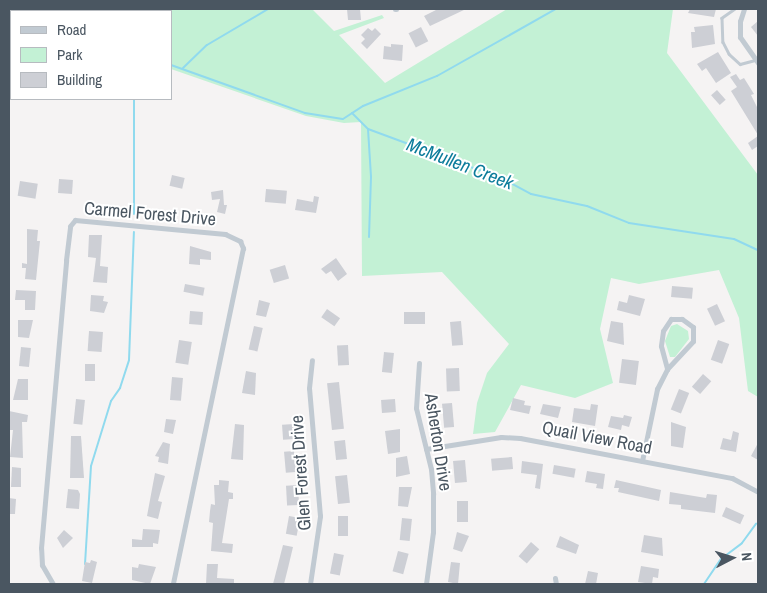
<!DOCTYPE html>
<html>
<head>
<meta charset="utf-8">
<style>
	body { margin:0 }
	#map { position:relative; width:767px; height:593px; overflow:hidden; background:#f5f3f3; font-family:"Archivo Narrow",sans-serif }
	div>[style] { position:absolute }
	.green>* { inset:0; background:#c3f1d5 }
	.stream>* { height:2px; margin:-1px; padding:0 1px; transform-origin:1px; border-radius:1px; background:#90daee }
	.building>* { inset:0; background:#cdcfd5; transform-origin:0 0 }
	.service>* { height:2.5px; margin:-1.25px; padding:0 1.25px; transform-origin:1.25px; border-radius:1.25px; background:#c1cad2 }
	.minor>* { height:5px; margin:-2.5px; padding:0 2.5px; transform-origin:2.5px; border-radius:2.5px; background:#c1cad2 }
	span { translate:-50% -50%; white-space:nowrap; text-align:center; line-height:1.15; -webkit-text-stroke:4px #fff; paint-order:stroke }
	.street-label { font-size:18px; color:#4a5661 }
	.water-label { font-size:19px; color:#0c7c9b; font-style:italic }
	.frame { position:absolute; inset:0; border:10px solid #4a5661; pointer-events:none }
	.legend { position:absolute; left:10px; top:10px; width:162px; height:90px; box-sizing:border-box; background:#fff; border:1px solid #b7bbc0; margin:0; padding:6px 9px; list-style:none; font-size:15px; color:#4a5661 }
	.legend li { display:flex; align-items:center; gap:10px; height:25px }
	.legend b { width:25px; border:1px solid #b7bbc0 }
	.north { position:absolute; left:707px; top:533px; width:50px; height:50px; -webkit-text-stroke:4px #fff; paint-order:stroke; rotate:85deg; font-size:14px; font-weight:700; line-height:20px; text-align:center; color:#4a5661 }
	.north::after { content:''; display:block; margin:auto; width:18px; height:22px; background:#4a5661; clip-path:polygon(50% 0,100% 100%,50% 72%,0 100%) }
</style>
</head>
<body>
<div id="map">
	<div class="green">
		<i style="clip-path:polygon(9px 9px,312px 9px,334px 31px,382px 15px,384px 18px,339px 35px,385px 83px,507px 9px,673px 9px,667px 53px,758px 175px,758px 397px,748px 391px,739px 318px,719px 270px,639px 284px,611px 278px,600px 329px,613px 383px,575px 398px,521px 385px,495px 432px,473px 434px,477px 403px,487px 373px,509px 344px,442px 272px,362px 276px,361px 122px,344px 123px,306px 116px,171px 69px,171px 11px,11px 11px,9px 88px)"></i>
		<i style="clip-path:polygon(677px 324px,688px 331px,689px 339px,675px 357px,670px 357px,665px 341px,671px 326px)"></i>
	</div>
	<div class="stream">
		<i style="left:9px;top:9px;width:6px;rotate:18deg"></i>
		<i style="left:44px;top:11px;width:2px;rotate:-63deg"></i>
		<i style="left:62px;top:11px;width:2px;rotate:-63deg"></i>
		<i style="left:171px;top:65px;width:142px;rotate:19.7deg"></i>
		<i style="left:305px;top:113px;width:38px;rotate:9deg"></i>
		<i style="left:343px;top:119px;width:24px;rotate:-33deg"></i>
		<i style="left:363px;top:106px;width:80px;rotate:-22.1deg"></i>
		<i style="left:437px;top:76px;width:137px;rotate:-29.4deg"></i>
		<i style="left:183px;top:68px;width:33px;rotate:-44deg"></i>
		<i style="left:207px;top:45px;width:71px;rotate:-30.5deg"></i>
		<i style="left:134px;top:99px;width:115px;rotate:90deg"></i>
		<i style="left:352px;top:113px;width:23px;rotate:45deg"></i>
		<i style="left:368px;top:129px;width:144px;rotate:20.3deg"></i>
		<i style="left:503px;top:179px;width:32px;rotate:28deg"></i>
		<i style="left:531px;top:194px;width:57px;rotate:12.1deg"></i>
		<i style="left:587px;top:206px;width:45px;rotate:22deg"></i>
		<i style="left:629px;top:223px;width:106px;rotate:8.7deg"></i>
		<i style="left:734px;top:239px;width:26px;rotate:25deg"></i>
		<i style="left:368px;top:129px;width:48px;rotate:86.4deg"></i>
		<i style="left:371px;top:177px;width:60px;rotate:91.9deg"></i>
		<i style="left:85px;top:564px;width:98px;rotate:-86.5deg"></i>
		<i style="left:91px;top:466px;width:68px;rotate:-72.9deg"></i>
		<i style="left:111px;top:401px;width:16px;rotate:-55deg"></i>
		<i style="left:120px;top:388px;width:29px;rotate:-72deg"></i>
		<i style="left:129px;top:360px;width:128px;rotate:-87.8deg"></i>
		<i style="left:704px;top:584px;width:30px;rotate:-56deg"></i>
		<i style="left:721px;top:559px;width:26px;rotate:-37deg"></i>
		<i style="left:742px;top:543px;width:24px;rotate:-54deg"></i>
	</div>
	<div class="building">
		<i style="clip-path:polygon(347px 9px,360px 9px,361px 20px,348px 20px)"></i>
		<i style="clip-path:polygon(438px 9px,466px 9px,430px 26px,424px 16px)"></i>
		<i style="clip-path:polygon(690px 9px,716px 9px,714px 17px,688px 13px)"></i>
		<i style="clip-path:polygon(758px 21px,758px 36px,751px 27px)"></i>
		<i style="clip-path:polygon(713px 25px,715px 44px,692px 48px,691px 32px,695px 32px,694px 27px)"></i>
		<i style="left:421px;top:27px;width:16px;height:14px;rotate:63deg"></i>
		<i style="clip-path:polygon(368px 28px,372px 31px,375px 28px,381px 34px,367px 49px,361px 43px,365px 39px,361px 35px)"></i>
		<i style="clip-path:polygon(391px 44px,403px 45px,402px 61px,383px 59px,384px 46px,391px 47px)"></i>
		<i style="clip-path:polygon(718px 52px,731px 73px,716px 83px,706px 68px,702px 71px,697px 64px)"></i>
		<i style="clip-path:polygon(736px 74px,740px 80px,744px 78px,754px 94px,751px 95px,758px 109px,758px 135px,731px 91px,737px 87px,730px 77px)"></i>
		<i style="left:717px;top:90px;width:13px;height:8px;rotate:48deg"></i>
		<i style="clip-path:polygon(758px 136px,758px 146px,752px 150px,748px 143px)"></i>
		<i style="left:172px;top:175px;width:13px;height:11px;rotate:13deg"></i>
		<i style="left:59px;top:179px;width:14px;height:14px;rotate:4deg"></i>
		<i style="left:20px;top:181px;width:18px;height:15px;rotate:9deg"></i>
		<i style="left:266px;top:189px;width:21px;height:13px;rotate:5deg"></i>
		<i style="clip-path:polygon(223px 190px,224px 205px,227px 205px,225px 214px,217px 212px,220px 199px,212px 200px,211px 192px)"></i>
		<i style="clip-path:polygon(314px 196px,319px 197px,316px 213px,295px 210px,297px 199px,313px 202px)"></i>
		<i style="clip-path:polygon(27px 229px,38px 230px,37px 241px,40px 241px,36px 280px,25px 279px,26px 268px,22px 268px,22px 263px,27px 264px)"></i>
		<i style="clip-path:polygon(89px 235px,102px 235px,100px 266px,108px 267px,107px 283px,93px 282px,96px 258px,88px 257px)"></i>
		<i style="clip-path:polygon(190px 246px,211px 252px,211px 260px,200px 259px,200px 265px,189px 264px)"></i>
		<i style="clip-path:polygon(336px 258px,347px 274px,338px 281px,331px 271px,326px 274px,321px 269px)"></i>
		<i style="left:285px;top:265px;width:14px;height:16px;rotate:73deg"></i>
		<i style="left:185px;top:284px;width:20px;height:8px;rotate:11deg"></i>
		<i style="left:672px;top:286px;width:21px;height:11px;rotate:5deg"></i>
		<i style="clip-path:polygon(16px 290px,36px 291px,35px 310px,25px 310px,25px 300px,15px 300px)"></i>
		<i style="clip-path:polygon(91px 295px,104px 296px,103px 301px,108px 302px,104px 313px,90px 311px)"></i>
		<i style="clip-path:polygon(629px 295px,645px 299px,640px 316px,617px 310px,619px 301px,627px 303px)"></i>
		<i style="clip-path:polygon(259px 300px,270px 303px,266px 317px,256px 315px)"></i>
		<i style="left:717px;top:304px;width:19px;height:11px;rotate:65deg"></i>
		<i style="left:327px;top:309px;width:16px;height:10px;rotate:35deg"></i>
		<i style="left:190px;top:311px;width:13px;height:13px;rotate:4deg"></i>
		<i style="left:425px;top:312px;width:12px;height:21px;rotate:90deg"></i>
		<i style="clip-path:polygon(18px 320px,33px 320px,29px 338px,18px 337px)"></i>
		<i style="left:461px;top:321px;width:24px;height:11px;rotate:85deg"></i>
		<i style="clip-path:polygon(611px 321px,623px 323px,624px 345px,607px 341px)"></i>
		<i style="left:254px;top:326px;width:9px;height:24px;rotate:13deg"></i>
		<i style="left:89px;top:331px;width:14px;height:20px;rotate:4deg"></i>
		<i style="left:179px;top:340px;width:13px;height:23px;rotate:9deg"></i>
		<i style="left:718px;top:340px;width:12px;height:21px;rotate:20deg"></i>
		<i style="left:348px;top:345px;width:20px;height:11px;rotate:87deg"></i>
		<i style="left:21px;top:347px;width:10px;height:19px;rotate:6deg"></i>
		<i style="left:384px;top:352px;width:10px;height:20px;rotate:6deg"></i>
		<i style="left:622px;top:359px;width:17px;height:24px;rotate:7deg"></i>
		<i style="left:85px;top:364px;width:10px;height:17px"></i>
		<i style="left:459px;top:368px;width:23px;height:13px;rotate:88deg"></i>
		<i style="clip-path:polygon(246px 371px,256px 373px,255px 395px,242px 393px)"></i>
		<i style="left:703px;top:374px;width:11px;height:17px;rotate:41deg"></i>
		<i style="left:172px;top:377px;width:11px;height:23px;rotate:5deg"></i>
		<i style="clip-path:polygon(18px 379px,28px 379px,28px 400px,13px 400px)"></i>
		<i style="left:339px;top:382px;width:47px;height:12px;rotate:84deg"></i>
		<i style="left:679px;top:389px;width:11px;height:22px;rotate:22deg"></i>
		<i style="clip-path:polygon(513px 398px,525px 401px,524px 405px,531px 406px,529px 414px,510px 410px)"></i>
		<i style="left:76px;top:399px;width:9px;height:25px;rotate:6deg"></i>
		<i style="left:395px;top:399px;width:13px;height:14px;rotate:86deg"></i>
		<i style="left:452px;top:403px;width:24px;height:10px;rotate:85deg"></i>
		<i style="clip-path:polygon(543px 404px,561px 407px,558px 418px,540px 414px)"></i>
		<i style="clip-path:polygon(591px 404px,598px 405px,595px 426px,572px 422px,574px 408px,590px 410px)"></i>
		<i style="clip-path:polygon(9px 411px,28px 415px,27px 422px,22px 422px,23px 458px,10px 457px,13px 430px,9px 430px)"></i>
		<i style="clip-path:polygon(624px 415px,632px 417px,629px 427px,622px 425px,621px 430px,608px 427px,611px 416px,623px 418px)"></i>
		<i style="clip-path:polygon(166px 419px,176px 420px,173px 434px,164px 432px)"></i>
		<i style="clip-path:polygon(671px 422px,686px 427px,683px 448px,671px 446px)"></i>
		<i style="clip-path:polygon(235px 424px,244px 425px,243px 460px,231px 459px)"></i>
		<i style="left:294px;top:424px;width:15px;height:12px;rotate:86deg"></i>
		<i style="clip-path:polygon(400px 429px,400px 452px,388px 454px,385px 431px)"></i>
		<i style="clip-path:polygon(733px 431px,739px 433px,736px 452px,720px 449px,723px 438px,731px 440px)"></i>
		<i style="clip-path:polygon(71px 436px,81px 436px,84px 478px,70px 478px)"></i>
		<i style="left:345px;top:440px;width:19px;height:11px;rotate:84deg"></i>
		<i style="clip-path:polygon(163px 442px,170px 444px,168px 464px,158px 462px,159px 457px,155px 456px)"></i>
		<i style="clip-path:polygon(758px 443px,758px 460px,751px 456px)"></i>
		<i style="left:294px;top:451px;width:21px;height:10px;rotate:85deg"></i>
		<i style="clip-path:polygon(407px 456px,410px 474px,396px 477px,396px 458px)"></i>
		<i style="left:512px;top:457px;width:12px;height:21px;rotate:85deg"></i>
		<i style="left:465px;top:460px;width:22px;height:12px;rotate:85deg"></i>
		<i style="clip-path:polygon(522px 461px,543px 464px,540px 489px,535px 488px,537px 475px,521px 473px)"></i>
		<i style="left:554px;top:465px;width:22px;height:9px;rotate:10deg"></i>
		<i style="clip-path:polygon(12px 467px,21px 468px,21px 487px,11px 487px)"></i>
		<i style="clip-path:polygon(587px 471px,605px 474px,603px 489px,596px 488px,597px 484px,585px 482px)"></i>
		<i style="clip-path:polygon(155px 473px,165px 476px,158px 501px,162px 502px,158px 519px,147px 516px)"></i>
		<i style="left:347px;top:475px;width:28px;height:12px;rotate:84deg"></i>
		<i style="clip-path:polygon(219px 480px,229px 481px,228px 492px,233px 493px,233px 499px,229px 499px,222px 543px,233px 544px,232px 553px,211px 551px,213px 523px,209px 522px,210px 511px,211px 504px,215px 505px,214px 485px,219px 485px)"></i>
		<i style="clip-path:polygon(616px 480px,661px 490px,659px 501px,618px 492px,619px 488px,614px 488px)"></i>
		<i style="left:298px;top:485px;width:20px;height:12px;rotate:87deg"></i>
		<i style="clip-path:polygon(399px 487px,412px 487px,408px 507px,398px 506px)"></i>
		<i style="clip-path:polygon(68px 489px,78px 490px,80px 494px,79px 509px,66px 508px)"></i>
		<i style="clip-path:polygon(670px 492px,706px 498px,707px 494px,717px 495px,715px 513px,681px 509px,681px 505px,669px 504px)"></i>
		<i style="clip-path:polygon(9px 498px,16px 499px,15px 514px,9px 514px)"></i>
		<i style="left:457px;top:501px;width:11px;height:21px"></i>
		<i style="left:726px;top:507px;width:20px;height:10px;rotate:24deg"></i>
		<i style="left:289px;top:516px;width:11px;height:18px;rotate:10deg"></i>
		<i style="left:338px;top:516px;width:10px;height:20px"></i>
		<i style="left:402px;top:518px;width:10px;height:22px;rotate:6deg"></i>
		<i style="clip-path:polygon(143px 529px,160px 530px,158px 544px,153px 543px,153px 547px,132px 547px,132px 539px,142px 540px)"></i>
		<i style="clip-path:polygon(64px 530px,73px 538px,63px 548px,57px 538px)"></i>
		<i style="clip-path:polygon(457px 532px,469px 536px,462px 552px,453px 549px)"></i>
		<i style="clip-path:polygon(644px 535px,662px 538px,663px 556px,641px 552px)"></i>
		<i style="clip-path:polygon(560px 536px,579px 545px,576px 554px,556px 547px)"></i>
		<i style="left:531px;top:542px;width:11px;height:19px;rotate:41deg"></i>
		<i style="clip-path:polygon(283px 545px,293px 547px,288px 568px,284px 584px,273px 584px)"></i>
		<i style="left:398px;top:551px;width:11px;height:21px;rotate:15deg"></i>
		<i style="left:334px;top:553px;width:10px;height:21px;rotate:11deg"></i>
		<i style="clip-path:polygon(91px 560px,97px 562px,92px 583px,82px 581px,85px 562px,90px 563px)"></i>
		<i style="clip-path:polygon(451px 562px,460px 563px,458px 584px,448px 582px)"></i>
		<i style="clip-path:polygon(139px 564px,156px 567px,150px 584px,132px 580px,132px 567px,138px 568px)"></i>
		<i style="clip-path:polygon(207px 564px,218px 564px,217px 578px,234px 579px,234px 584px,206px 584px)"></i>
		<i style="clip-path:polygon(641px 566px,659px 569px,658px 578px,653px 577px,652px 584px,638px 582px)"></i>
		<i style="clip-path:polygon(588px 571px,598px 573px,596px 584px,585px 584px)"></i>
	</div>
	<div class="service">
		<i style="left:735px;top:9px;width:16px;rotate:145deg"></i>
		<i style="left:722px;top:18px;width:24px;rotate:88deg"></i>
		<i style="left:723px;top:42px;width:13px;rotate:63deg"></i>
		<i style="left:729px;top:54px;width:15px;rotate:42deg"></i>
		<i style="left:740px;top:64px;width:16px;rotate:-15deg"></i>
	</div>
	<div class="minor">
		<i style="left:395px;top:9px;width:1px"></i>
		<i style="left:744px;top:9px;width:13px;rotate:108deg"></i>
		<i style="left:740px;top:21px;width:16px;rotate:90deg"></i>
		<i style="left:740px;top:37px;width:32px;rotate:55deg"></i>
		<i style="left:419px;top:363px;width:45px;rotate:93.8deg"></i>
		<i style="left:416px;top:408px;width:63px;rotate:76.2deg"></i>
		<i style="left:431px;top:469px;width:25px;rotate:85deg"></i>
		<i style="left:433px;top:494px;width:38px;rotate:90deg"></i>
		<i style="left:433px;top:532px;width:52px;rotate:97.7deg"></i>
		<i style="left:426px;top:449px;width:76px;rotate:-9.1deg"></i>
		<i style="left:501px;top:437px;width:19px;rotate:3deg"></i>
		<i style="left:520px;top:438px;width:216px;rotate:10.7deg"></i>
		<i style="left:732px;top:478px;width:30px;rotate:28deg"></i>
		<i style="left:642px;top:461px;width:74px;rotate:-78.2deg"></i>
		<i style="left:657px;top:389px;width:22px;rotate:-63deg"></i>
		<i style="left:667px;top:369px;width:38px;rotate:-47deg"></i>
		<i style="left:693px;top:341px;width:14px;rotate:-90deg"></i>
		<i style="left:693px;top:327px;width:14px;rotate:-144deg"></i>
		<i style="left:682px;top:319px;width:11px;rotate:180deg"></i>
		<i style="left:671px;top:319px;width:14px;rotate:124deg"></i>
		<i style="left:663px;top:331px;width:15px;rotate:98deg"></i>
		<i style="left:661px;top:346px;width:24px;rotate:75deg"></i>
		<i style="left:555px;top:578px;width:6px;rotate:81deg"></i>
		<i style="left:53px;top:584px;width:22px;rotate:-120deg"></i>
		<i style="left:42px;top:565px;width:17px;rotate:-93deg"></i>
		<i style="left:41px;top:548px;width:289px;rotate:-85deg"></i>
		<i style="left:66px;top:260px;width:34px;rotate:-83deg"></i>
		<i style="left:70px;top:226px;width:8px;rotate:-50deg"></i>
		<i style="left:75px;top:220px;width:151px;rotate:5.3deg"></i>
		<i style="left:225px;top:234px;width:17px;rotate:25deg"></i>
		<i style="left:240px;top:241px;width:8px;rotate:67deg"></i>
		<i style="left:243px;top:248px;width:343px;rotate:101.8deg"></i>
		<i style="left:310px;top:584px;width:69px;rotate:-81.6deg"></i>
		<i style="left:320px;top:516px;width:128px;rotate:-94.9deg"></i>
		<i style="left:309px;top:388px;width:28px;rotate:-84deg"></i>
	</div>
	<div class="street-label">
		<span style="left:150px;top:214px;rotate:5deg">Carmel Forest Drive</span>
		<span style="left:597px;top:438px;rotate:11deg">Quail View Road</span>
		<span style="left:438px;top:442px;rotate:81deg">Asherton Drive</span>
		<span style="left:301px;top:473px;rotate:-94deg">Glen Forest Drive</span>
	</div>
	<div class="water-label">
		<span style="left:460px;top:164px;rotate:21deg">McMullen Creek</span>
	</div>
	<div class="frame"></div>
	<ul class="legend">
	<li><b style="height:6px;background:#c1cad2"></b>Road</li>
	<li><b style="height:14px;background:#c3f1d5"></b>Park</li>
	<li><b style="height:14px;background:#cdcfd5"></b>Building</li>
	</ul>
	<div class="north">N</div>
</div>
</body>
</html>
